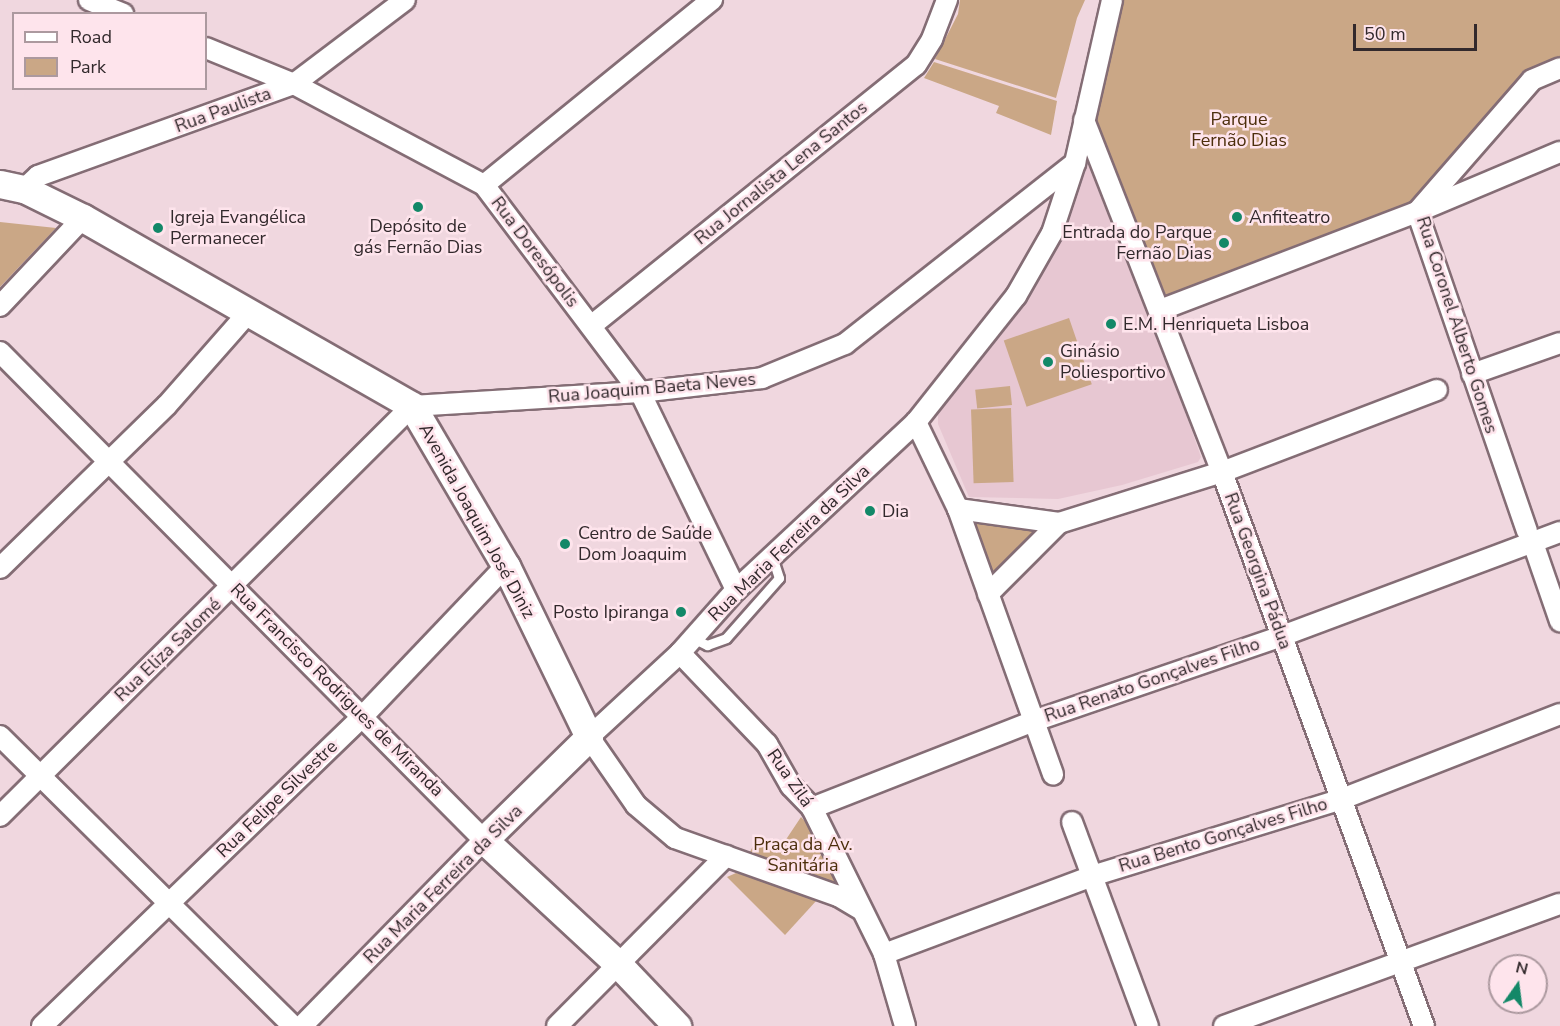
<!DOCTYPE html>
<html>
<head>
<meta charset="utf-8">
<style>
	body { margin:0 }
	#map { position:relative; width:1560px; height:1026px; overflow:hidden; background:#f0d7df; font-family:"Nunito Sans",sans-serif }
	div>[style] { position:absolute }
	.built>* { inset:0; background:#e7c7d2 }
	.green>* { inset:0; background:#caa786; transform-origin:0 0 }
	.roads { filter:drop-shadow(2px 0 #846d75) drop-shadow(-2px 0 #846d75) drop-shadow(0 2px #846d75) drop-shadow(0 -2px #846d75) }
	.lane>* { height:9px; margin:-4.5px; padding:0 4.5px; transform-origin:4.5px; border-radius:4.5px; background:#fff }
	.street>* { height:20px; margin:-10px; padding:0 10px; transform-origin:10px; border-radius:10px; background:#fff }
	.secondary>* { height:27px; margin:-13.5px; padding:0 13.5px; transform-origin:13.5px; border-radius:13.5px; background:#fff }
	.dots>* { width:16px; height:16px; translate:-50% -50%; box-sizing:border-box; border:3px solid #fee4ec; border-radius:50% }
	span { translate:-50% -50%; white-space:nowrap; text-align:center; line-height:1.15; -webkit-text-stroke:5px #fee4ec; paint-order:stroke }
	.street-label { font-size:18px; color:#32292c }
	.park-label { font-size:18px; color:#4c2e0b }
	.poi-label { font-size:18px; color:#32292c }
	.left { translate:0 -50%; text-align:left }
	.right { translate:-100% -50%; text-align:right }
	.legend { position:absolute; left:12px; top:12px; width:195px; height:78px; box-sizing:border-box; background:#fee4ec; border:2px solid #ac999f; margin:0; padding:8px 10px; list-style:none; font-size:18px; color:#32292c }
	.legend li { display:flex; align-items:center; gap:12px; height:30px }
	.legend b { width:30px; border:2px solid #ac999f }
	.north { position:absolute; left:1488px; top:954px; width:60px; height:60px; box-sizing:border-box; background:#fee4ec; border:2px solid #ac999f; border-radius:50%; rotate:14deg; font-size:16px; font-weight:700; line-height:24px; text-align:center; color:#32292c }
	.north::after { content:''; display:block; margin:auto; width:21px; height:27px; background:#138868; clip-path:polygon(50% 0,100% 100%,50% 72%,0 100%) }
	.scale { position:absolute; left:1353px; top:24px; width:124px; height:27px; box-sizing:border-box; border:3px solid #32292c; border-top:0; padding-left:8px; font-size:18px; line-height:21px; white-space:nowrap; color:#32292c; -webkit-text-stroke:4px #fee4ec; paint-order:stroke }
</style>
</head>
<body>
<div id="map">
	<div class="built">
		<i style="clip-path:polygon(1092px 164px,1108px 191px,1201px 457px,1198px 462px,1122px 485px,1058px 499px,969px 497px,938px 424px,938px 414px,1035px 288px,1064px 231px,1087px 167px)"></i>
	</div>
	<div class="green">
		<i style="clip-path:polygon(960px 0,1085px 0,1077px 18px,1056px 98px,935px 59px,958px 14px)"></i>
		<i style="clip-path:polygon(1118px 0,1560px 0,1560px 60px,1419px 201px,1167px 298px,1095px 122px)"></i>
		<i style="clip-path:polygon(934px 62px,1057px 101px,1051px 135px,996px 113px,999px 106px,924px 78px)"></i>
		<i style="clip-path:polygon(0 222px,56px 228px,0 287px)"></i>
		<i style="left:1069px;top:318px;width:70px;height:69px;rotate:71deg"></i>
		<i style="left:1010px;top:386px;width:19px;height:35px;rotate:84deg"></i>
		<i style="left:1011px;top:408px;width:74px;height:40px;rotate:88deg"></i>
		<i style="clip-path:polygon(973px 520px,1045px 525px,994px 577px,971px 523px)"></i>
		<i style="clip-path:polygon(801px 817px,813px 830px,843px 889px,747px 858px,756px 840px,777px 853px)"></i>
		<i style="clip-path:polygon(736px 873px,779px 884px,817px 900px,785px 935px,727px 877px)"></i>
	</div>
	<div class="roads">
		<div class="lane">
			<i style="left:693px;top:638px;width:16px;rotate:27deg"></i>
			<i style="left:707px;top:645px;width:20px;rotate:-20deg"></i>
			<i style="left:726px;top:638px;width:80px;rotate:-48.5deg"></i>
			<i style="left:779px;top:578px;width:23px;rotate:-108deg"></i>
		</div>
		<div class="street">
			<i style="left:89px;top:0;width:37px;rotate:22deg"></i>
			<i style="left:206px;top:48px;width:95px;rotate:22.2deg"></i>
			<i style="left:294px;top:84px;width:215px;rotate:28deg"></i>
			<i style="left:484px;top:185px;width:259px;rotate:53deg"></i>
			<i style="left:640px;top:392px;width:220px;rotate:64.1deg"></i>
			<i style="left:1084px;top:120px;width:378px;rotate:68.6deg"></i>
			<i style="left:1222px;top:472px;width:590px;rotate:69.97deg"></i>
			<i style="left:484px;top:185px;width:294px;rotate:-39.1deg"></i>
			<i style="left:24px;top:189px;width:19px;rotate:-43deg"></i>
			<i style="left:38px;top:176px;width:272px;rotate:-19.8deg"></i>
			<i style="left:294px;top:84px;width:139px;rotate:-37.1deg"></i>
			<i style="left:0;top:306px;width:121px;rotate:-46.7deg"></i>
			<i style="left:1160px;top:310px;width:275px;rotate:-20.9deg"></i>
			<i style="left:1417px;top:212px;width:155px;rotate:-22.8deg"></i>
			<i style="left:591px;top:326px;width:417px;rotate:-38.8deg"></i>
			<i style="left:916px;top:65px;width:31px;rotate:-58deg"></i>
			<i style="left:932px;top:39px;width:42px;rotate:-69deg"></i>
			<i style="left:0;top:352px;width:687px;rotate:45.24deg"></i>
			<i style="left:484px;top:840px;width:260px;rotate:134.4deg"></i>
			<i style="left:1472px;top:374px;width:93px;rotate:-19.4deg"></i>
			<i style="left:916px;top:422px;width:97px;rotate:64.2deg"></i>
			<i style="left:958px;top:509px;width:282px;rotate:70.3deg"></i>
			<i style="left:958px;top:509px;width:102px;rotate:7.9deg"></i>
			<i style="left:1059px;top:523px;width:171px;rotate:-17.4deg"></i>
			<i style="left:1222px;top:472px;width:230px;rotate:-20.9deg"></i>
			<i style="left:1527px;top:531px;width:337px;rotate:-109deg"></i>
			<i style="left:1417px;top:212px;width:175px;rotate:-48.9deg"></i>
			<i style="left:1532px;top:80px;width:30px;rotate:-23deg"></i>
			<i style="left:1533px;top:543px;width:83px;rotate:70.9deg"></i>
			<i style="left:0;top:568px;width:233px;rotate:-44.3deg"></i>
			<i style="left:167px;top:405px;width:123px;rotate:-48.6deg"></i>
			<i style="left:988px;top:594px;width:100px;rotate:-45deg"></i>
			<i style="left:680px;top:653px;width:126px;rotate:46.3deg"></i>
			<i style="left:767px;top:744px;width:48px;rotate:60.3deg"></i>
			<i style="left:791px;top:786px;width:30px;rotate:46deg"></i>
			<i style="left:812px;top:808px;width:163px;rotate:63.7deg"></i>
			<i style="left:884px;top:954px;width:75px;rotate:73.7deg"></i>
			<i style="left:0;top:736px;width:412px;rotate:44.7deg"></i>
			<i style="left:812px;top:808px;width:238px;rotate:-21.4deg"></i>
			<i style="left:1034px;top:721px;width:262px;rotate:-18.9deg"></i>
			<i style="left:1282px;top:636px;width:297px;rotate:-20.5deg"></i>
			<i style="left:0;top:816px;width:581px;rotate:-44.86deg"></i>
			<i style="left:412px;top:406px;width:228px;rotate:-3.5deg"></i>
			<i style="left:640px;top:392px;width:123px;rotate:-6.5deg"></i>
			<i style="left:762px;top:378px;width:90px;rotate:-22.3deg"></i>
			<i style="left:845px;top:344px;width:293px;rotate:-38.2deg"></i>
			<i style="left:1072px;top:822px;width:218px;rotate:69.6deg"></i>
			<i style="left:860px;top:909px;width:26px;rotate:-149deg"></i>
			<i style="left:838px;top:896px;width:173px;rotate:-160.4deg"></i>
			<i style="left:675px;top:838px;width:51px;rotate:-139.8deg"></i>
			<i style="left:636px;top:805px;width:83px;rotate:-124.7deg"></i>
			<i style="left:589px;top:737px;width:124px;rotate:-42.7deg"></i>
			<i style="left:680px;top:653px;width:84px;rotate:-48.4deg"></i>
			<i style="left:736px;top:590px;width:246px;rotate:-43deg"></i>
			<i style="left:916px;top:422px;width:161px;rotate:-51.6deg"></i>
			<i style="left:1016px;top:296px;width:73px;rotate:-60.3deg"></i>
			<i style="left:1052px;top:233px;width:74px;rotate:-71.8deg"></i>
			<i style="left:1075px;top:163px;width:167px;rotate:-77.2deg"></i>
			<i style="left:884px;top:954px;width:225px;rotate:-20.5deg"></i>
			<i style="left:1095px;top:875px;width:258px;rotate:-17.1deg"></i>
			<i style="left:1342px;top:799px;width:234px;rotate:-21.3deg"></i>
			<i style="left:42px;top:1026px;width:445px;rotate:-44deg"></i>
			<i style="left:362px;top:717px;width:209px;rotate:-46.4deg"></i>
			<i style="left:557px;top:1026px;width:240px;rotate:-45.2deg"></i>
			<i style="left:1224px;top:1026px;width:357px;rotate:-20deg"></i>
		</div>
		<div class="secondary">
			<i style="left:0;top:184px;width:25px;rotate:12deg"></i>
			<i style="left:24px;top:189px;width:66px;rotate:26.2deg"></i>
			<i style="left:83px;top:218px;width:379px;rotate:29.7deg"></i>
			<i style="left:412px;top:406px;width:186px;rotate:59.6deg"></i>
			<i style="left:506px;top:566px;width:190px;rotate:64.1deg"></i>
			<i style="left:589px;top:737px;width:147px;rotate:135.6deg"></i>
			<i style="left:484px;top:840px;width:183px;rotate:42.8deg"></i>
			<i style="left:618px;top:964px;width:86px;rotate:46.4deg"></i>
		</div>
	</div>
	<div class="dots">
		<i style="left:418px;top:207px;background:#138868"></i>
		<i style="left:1237px;top:217px;background:#138868"></i>
		<i style="left:158px;top:228px;background:#138868"></i>
		<i style="left:1224px;top:243px;background:#138868"></i>
		<i style="left:1111px;top:324px;background:#138868"></i>
		<i style="left:1048px;top:362px;background:#138868"></i>
		<i style="left:870px;top:511px;background:#138868"></i>
		<i style="left:565px;top:544px;background:#138868"></i>
		<i style="left:681px;top:612px;background:#138868"></i>
	</div>
	<div class="street-label">
		<span style="left:223px;top:110px;rotate:-20deg">Rua Paulista</span>
		<span style="left:781px;top:173px;rotate:-39deg">Rua Jornalista Lena Santos</span>
		<span style="left:535px;top:252px;rotate:53deg">Rua Doresópolis</span>
		<span style="left:1457px;top:325px;rotate:72deg">Rua Coronel Alberto Gomes</span>
		<span style="left:652px;top:388px;rotate:-5deg">Rua Joaquim Baeta Neves</span>
		<span style="left:477px;top:521px;rotate:61deg">Avenida Joaquim José Diniz</span>
		<span style="left:789px;top:543px;rotate:-44deg">Rua Maria Ferreira da Silva</span>
		<span style="left:1258px;top:571px;rotate:70deg">Rua Georgina Pádua</span>
		<span style="left:168px;top:650px;rotate:-44deg">Rua Eliza Salomé</span>
		<span style="left:1152px;top:680px;rotate:-19deg">Rua Renato Gonçalves Filho</span>
		<span style="left:337px;top:690px;rotate:45deg">Rua Francisco Rodrigues de Miranda</span>
		<span style="left:790px;top:778px;rotate:55deg">Rua Zilá</span>
		<span style="left:277px;top:799px;rotate:-44deg">Rua Felipe Silvestre</span>
		<span style="left:1223px;top:835px;rotate:-17deg">Rua Bento Gonçalves Filho</span>
		<span style="left:443px;top:884px;rotate:-45deg">Rua Maria Ferreira da Silva</span>
	</div>
	<div class="park-label">
		<span style="left:1239px;top:130px">Parque<br>Fernão Dias</span>
		<span style="left:803px;top:855px">Praça da Av.<br>Sanitária</span>
	</div>
	<div class="poi-label">
		<span class="left" style="left:1249px;top:217px">Anfiteatro</span>
		<span class="left" style="left:170px;top:228px">Igreja Evangélica<br>Permanecer</span>
		<span style="left:418px;top:237px">Depósito de<br>gás Fernão Dias</span>
		<span class="right" style="left:1212px;top:243px">Entrada do Parque<br>Fernão Dias</span>
		<span class="left" style="left:1123px;top:324px">E.M. Henriqueta Lisboa</span>
		<span class="left" style="left:1060px;top:362px">Ginásio<br>Poliesportivo</span>
		<span class="left" style="left:882px;top:511px">Dia</span>
		<span class="left" style="left:578px;top:544px">Centro de Saúde<br>Dom Joaquim</span>
		<span class="right" style="left:669px;top:612px">Posto Ipiranga</span>
	</div>
	<ul class="legend">
	<li><b style="height:8px;background:#fff"></b>Road</li>
	<li><b style="height:16px;background:#caa786"></b>Park</li>
	</ul>
	<div class="north">N</div>
	<div class="scale">50 m</div>
</div>
</body>
</html>
